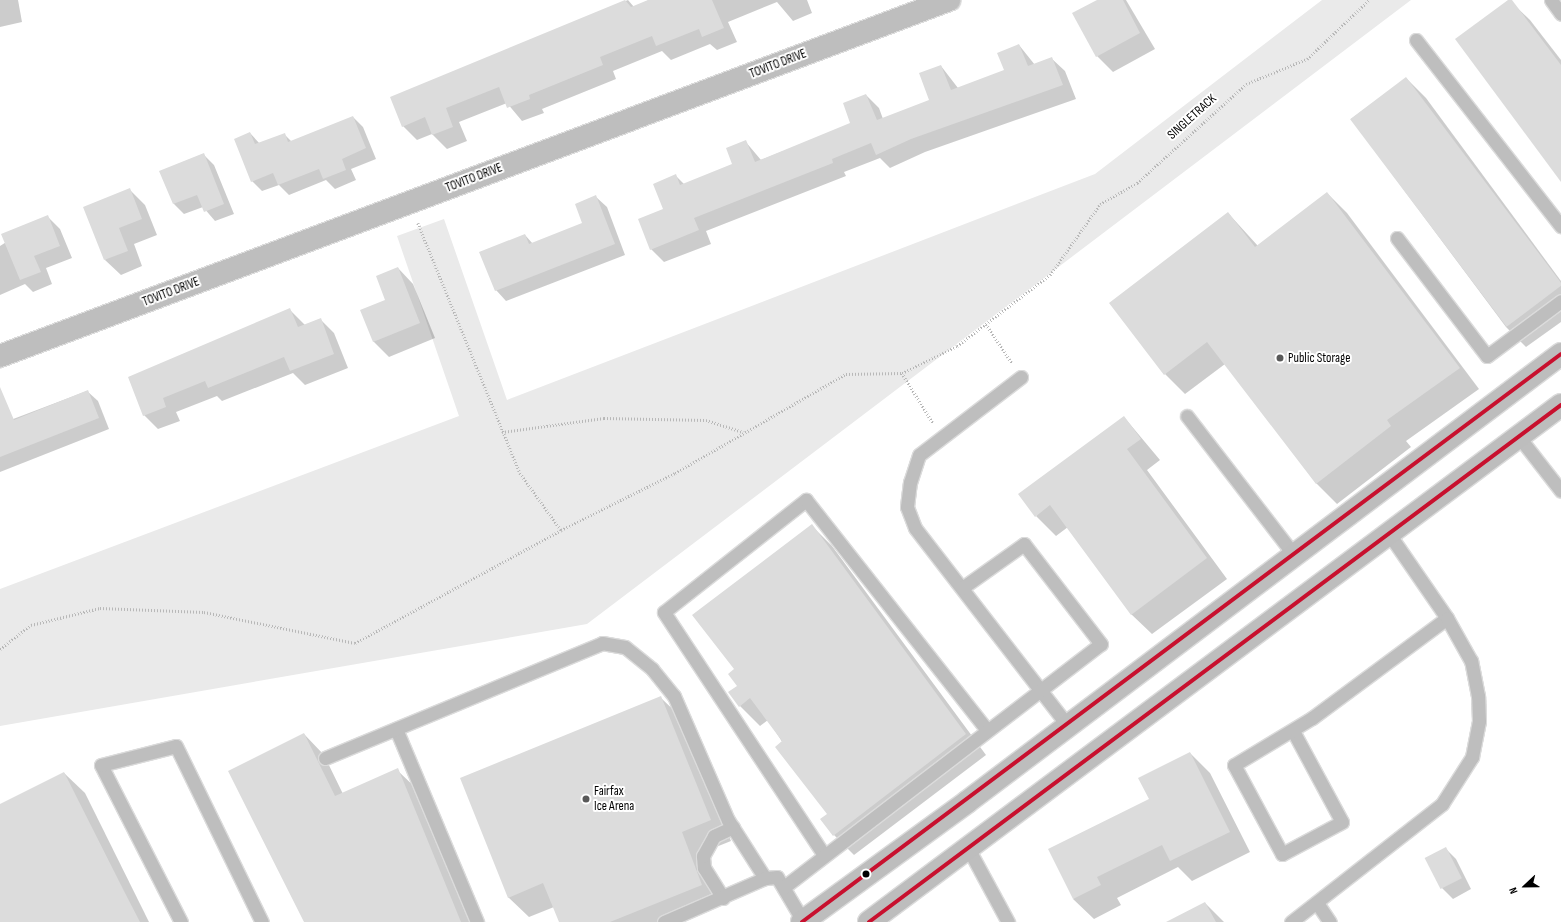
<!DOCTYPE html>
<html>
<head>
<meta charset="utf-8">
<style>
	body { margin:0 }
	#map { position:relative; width:1561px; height:922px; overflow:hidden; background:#fff; font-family:"Sofia Sans Condensed",sans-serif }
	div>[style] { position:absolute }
	.green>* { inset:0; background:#eaeaea }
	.shadow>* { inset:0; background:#0003 }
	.building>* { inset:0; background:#dcdcdc; transform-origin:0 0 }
	.path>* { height:2.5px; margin-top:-1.25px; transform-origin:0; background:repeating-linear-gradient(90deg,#b8b8b8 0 1px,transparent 0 3px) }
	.roads { filter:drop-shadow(1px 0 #dbdbdb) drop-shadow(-1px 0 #dbdbdb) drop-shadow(0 1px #dbdbdb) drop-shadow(0 -1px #dbdbdb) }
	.service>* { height:13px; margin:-6.5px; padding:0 6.5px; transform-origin:6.5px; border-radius:6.5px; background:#bebebe }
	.minor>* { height:22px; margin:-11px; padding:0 11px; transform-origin:11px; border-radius:11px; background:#bebebe }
	.primary>* { height:22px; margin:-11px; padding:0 11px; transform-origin:11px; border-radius:11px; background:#bdbdbd }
	.bus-1>* { height:4px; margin:-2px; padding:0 2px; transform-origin:2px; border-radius:2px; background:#c8102e }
	.dots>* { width:11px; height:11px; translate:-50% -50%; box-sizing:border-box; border:2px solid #fff; border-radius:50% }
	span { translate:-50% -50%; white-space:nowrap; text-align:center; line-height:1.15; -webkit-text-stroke:4px #fff; paint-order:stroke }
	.street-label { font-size:13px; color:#000 }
	.poi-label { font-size:13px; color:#000 }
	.left { translate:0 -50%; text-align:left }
	.north { position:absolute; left:1505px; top:866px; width:40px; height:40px; -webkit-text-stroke:3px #fff; paint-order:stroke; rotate:248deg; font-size:11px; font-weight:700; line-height:16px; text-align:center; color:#000 }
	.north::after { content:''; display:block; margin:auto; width:14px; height:18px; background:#000; clip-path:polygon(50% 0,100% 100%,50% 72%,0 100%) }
</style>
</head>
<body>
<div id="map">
	<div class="green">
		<i style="clip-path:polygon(1322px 0,1411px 0,587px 624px,0 726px,0 589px,459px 416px,397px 236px,444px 219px,507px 400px,1095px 174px)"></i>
	</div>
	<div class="shadow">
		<i style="clip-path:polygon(0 0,18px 0,22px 22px,0 27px)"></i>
		<i style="clip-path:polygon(628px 0,634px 7px,649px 0,807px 0,812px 13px,793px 21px,777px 2px,728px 22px,737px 42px,717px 50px,710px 44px,671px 60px,662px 51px,613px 71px,616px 79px,542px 109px,544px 113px,522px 121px,507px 103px,459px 122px,467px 141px,447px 149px,432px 134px,417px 140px,403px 126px,391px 98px)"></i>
		<i style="clip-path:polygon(1099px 0,1126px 0,1155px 49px,1113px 72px,1097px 56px)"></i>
		<i style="clip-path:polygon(1509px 0,1530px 20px,1561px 60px,1561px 180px)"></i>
		<i style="clip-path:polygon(1019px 45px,1035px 65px,1051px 58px,1065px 71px,1076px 99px,925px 152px,890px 168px,880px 158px,844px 172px,846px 176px,706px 231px,711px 244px,664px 262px,651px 249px,676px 176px,685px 185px,734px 165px,745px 141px,761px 160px,852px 124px,866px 95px,879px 108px,883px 119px,930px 101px,941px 66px,958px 88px,1006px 71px)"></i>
		<i style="clip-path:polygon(1406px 78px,1426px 98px,1561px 281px,1561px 322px,1526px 347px,1506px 327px,1351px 119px)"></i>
		<i style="clip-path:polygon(353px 117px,363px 127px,376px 159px,351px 169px,356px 180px,335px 189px,326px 180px,289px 195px,279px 185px,262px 191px,252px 181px,250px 133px,260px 144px,284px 134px,292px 142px)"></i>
		<i style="clip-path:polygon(203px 154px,214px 165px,234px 214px,215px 221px,203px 207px,184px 214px,174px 204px,161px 171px)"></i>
		<i style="clip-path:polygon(130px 190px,145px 205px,157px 235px,134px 244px,142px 266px,121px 275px,105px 260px)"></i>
		<i style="clip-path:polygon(1327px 193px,1347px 213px,1479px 389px,1406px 441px,1411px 447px,1337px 504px,1316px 483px,1225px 364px,1185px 394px,1165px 374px,1228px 213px,1258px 246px)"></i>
		<i style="clip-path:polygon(596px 197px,607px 207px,625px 255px,506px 301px,496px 290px,525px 235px,533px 244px,584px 224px)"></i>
		<i style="clip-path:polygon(47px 216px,60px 229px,72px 258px,46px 268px,52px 284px,33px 292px,25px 284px,0 295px,0 246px)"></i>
		<i style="clip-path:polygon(398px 268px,413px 284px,435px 338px,389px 357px,373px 341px)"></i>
		<i style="clip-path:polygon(290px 310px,305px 325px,320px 319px,334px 333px,348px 368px,305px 385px,293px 373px,222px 401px,217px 396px,176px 412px,180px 421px,158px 429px,144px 415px,129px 378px)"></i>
		<i style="clip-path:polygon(87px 391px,98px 401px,109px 429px,0 472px,0 424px)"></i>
		<i style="clip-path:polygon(1124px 417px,1160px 460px,1147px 470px,1227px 579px,1152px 634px,1131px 614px,1068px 527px,1056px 536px,1036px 516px)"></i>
		<i style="clip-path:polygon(812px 526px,832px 546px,986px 755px,854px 855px,834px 835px,829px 814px,768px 720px,760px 726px,740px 706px,735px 670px)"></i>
		<i style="clip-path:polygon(661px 698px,682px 718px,731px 841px,701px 853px,722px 905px,681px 922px,560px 922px,554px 907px,529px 917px,508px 897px)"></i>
		<i style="clip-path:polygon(304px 734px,324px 755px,343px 794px,397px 770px,418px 790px,472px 922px,305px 922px)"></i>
		<i style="clip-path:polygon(1190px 753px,1210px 773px,1250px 852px,1192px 881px,1178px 867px,1117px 898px,1121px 905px,1094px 919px,1073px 899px)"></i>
		<i style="clip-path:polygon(64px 773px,85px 793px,149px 922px,0 922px,0 805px)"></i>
		<i style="clip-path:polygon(1445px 848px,1456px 859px,1471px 889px,1453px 899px,1442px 888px)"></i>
		<i style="clip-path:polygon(1205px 903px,1224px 922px,1168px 922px)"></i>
	</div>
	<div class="building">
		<i style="clip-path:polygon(625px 0,631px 7px,648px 0,712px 0,724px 28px,702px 37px,699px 29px,656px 46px,652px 36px,600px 57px,603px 65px,529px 95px,530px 99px,507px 108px,499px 87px,446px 108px,453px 127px,432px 135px,425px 117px,402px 127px,390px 97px)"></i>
		<i style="clip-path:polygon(1097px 0,1123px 0,1140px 33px,1096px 57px,1072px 13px)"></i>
		<i style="clip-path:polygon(1508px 0,1512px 0,1561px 65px,1561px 182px,1455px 39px)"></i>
		<i style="clip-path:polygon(1019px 44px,1028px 66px,1052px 57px,1063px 85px,911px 139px,876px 155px,871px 143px,832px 159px,833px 163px,694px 218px,699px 230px,650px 250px,638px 219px,663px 209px,653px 184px,676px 174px,680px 185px,732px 164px,726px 148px,746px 140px,755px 162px,850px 123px,843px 103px,866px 94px,877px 120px,929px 100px,919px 73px,941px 65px,951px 90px,1004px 70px,997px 53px)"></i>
		<i style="left:1406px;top:77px;width:260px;height:70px;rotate:53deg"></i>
		<i style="clip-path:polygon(353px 116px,366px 148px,342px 159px,346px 170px,323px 179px,319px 169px,278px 185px,273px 173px,251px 182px,234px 139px,250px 132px,255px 144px,285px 133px,288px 142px)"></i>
		<i style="clip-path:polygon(204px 153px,224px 204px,204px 212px,197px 195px,173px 204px,159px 171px)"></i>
		<i style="clip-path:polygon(130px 188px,142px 219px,119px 228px,128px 251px,104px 260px,83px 207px)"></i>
		<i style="clip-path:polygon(1327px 192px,1460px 368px,1387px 420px,1391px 426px,1316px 484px,1207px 342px,1164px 375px,1109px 303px,1228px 212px,1255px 247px)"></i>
		<i style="clip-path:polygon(596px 195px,615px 244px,495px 291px,479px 252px,525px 234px,529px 244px,582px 223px,575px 204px)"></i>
		<i style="clip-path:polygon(48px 215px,60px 246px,34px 256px,41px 272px,20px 280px,1px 234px)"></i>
		<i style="clip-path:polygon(398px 267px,420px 323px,373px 342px,360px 310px,385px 300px,376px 276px)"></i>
		<i style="clip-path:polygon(290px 308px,298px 327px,321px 318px,334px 354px,290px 371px,284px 357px,208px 388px,205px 381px,163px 398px,166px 407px,143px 416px,128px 377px)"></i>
		<i style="clip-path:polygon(0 387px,14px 420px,88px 390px,99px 418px,0 457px)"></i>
		<i style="clip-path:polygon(1124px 416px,1141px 439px,1127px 449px,1207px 558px,1131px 615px,1050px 505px,1035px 517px,1018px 494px)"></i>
		<i style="clip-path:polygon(812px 524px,966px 734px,833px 836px,820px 819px,827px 814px,775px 747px,782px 741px,750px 698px,739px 707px,728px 692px,737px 686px,728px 674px,734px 669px,692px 615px)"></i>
		<i style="clip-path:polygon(661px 696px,711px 820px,682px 832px,702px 885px,610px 922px,559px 922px,543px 883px,508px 898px,460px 778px)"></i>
		<i style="clip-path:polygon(304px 733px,335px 796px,398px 768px,461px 922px,304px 922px,228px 771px)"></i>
		<i style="clip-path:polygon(1190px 752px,1230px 832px,1170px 861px,1162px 845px,1097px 877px,1101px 885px,1073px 899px,1048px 849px,1149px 799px,1138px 778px)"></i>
		<i style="clip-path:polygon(64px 772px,125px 893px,140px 922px,0 922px,0 804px)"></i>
		<i style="left:1446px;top:847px;width:35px;height:24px;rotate:63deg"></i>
		<i style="clip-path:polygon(1205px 902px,1216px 922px,1166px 922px)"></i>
	</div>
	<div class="path">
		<i style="left:418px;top:223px;width:270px;rotate:67.8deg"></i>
		<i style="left:520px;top:473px;width:70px;rotate:54.3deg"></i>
		<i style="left:561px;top:530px;width:127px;rotate:-26.6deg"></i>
		<i style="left:675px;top:473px;width:198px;rotate:-30.1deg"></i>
		<i style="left:846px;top:374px;width:56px;rotate:-1deg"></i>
		<i style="left:902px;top:373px;width:61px;rotate:-26.1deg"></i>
		<i style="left:957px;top:346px;width:117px;rotate:-37.4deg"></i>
		<i style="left:1050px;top:275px;width:87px;rotate:-54.8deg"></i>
		<i style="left:1100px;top:204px;width:43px;rotate:-29.6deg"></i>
		<i style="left:1137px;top:183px;width:147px;rotate:-42.2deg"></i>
		<i style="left:1246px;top:84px;width:66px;rotate:-22.3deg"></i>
		<i style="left:1307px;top:59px;width:86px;rotate:-43.6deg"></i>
		<i style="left:986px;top:324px;width:47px;rotate:56.3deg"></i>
		<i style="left:902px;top:373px;width:59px;rotate:58.2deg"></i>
		<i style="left:502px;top:432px;width:103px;rotate:-7.8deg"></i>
		<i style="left:604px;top:418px;width:102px;rotate:1.1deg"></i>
		<i style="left:706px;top:420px;width:39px;rotate:18deg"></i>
		<i style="left:0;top:649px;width:39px;rotate:-38deg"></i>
		<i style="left:31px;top:625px;width:71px;rotate:-13.8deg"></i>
		<i style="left:100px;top:608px;width:104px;rotate:2.2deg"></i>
		<i style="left:204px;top:612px;width:154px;rotate:11.6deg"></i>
		<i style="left:355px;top:643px;width:235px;rotate:-28.7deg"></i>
	</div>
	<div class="roads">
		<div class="service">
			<i style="left:1551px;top:0;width:17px;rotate:54deg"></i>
			<i style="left:1416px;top:40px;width:236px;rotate:52.1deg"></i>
			<i style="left:1397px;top:238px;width:148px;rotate:52.7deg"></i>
			<i style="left:1487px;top:356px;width:92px;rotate:-36.6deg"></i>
			<i style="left:1021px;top:377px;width:128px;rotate:142.6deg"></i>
			<i style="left:919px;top:455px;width:28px;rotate:108deg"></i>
			<i style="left:910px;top:482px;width:25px;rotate:97deg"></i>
			<i style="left:907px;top:507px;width:22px;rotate:69deg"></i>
			<i style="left:915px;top:528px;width:249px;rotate:52.3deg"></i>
			<i style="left:1187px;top:416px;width:175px;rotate:52.4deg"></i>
			<i style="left:1519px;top:437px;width:68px;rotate:52.1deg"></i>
			<i style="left:396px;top:729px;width:209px;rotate:67.2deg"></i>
			<i style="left:1293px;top:731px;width:103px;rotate:61.7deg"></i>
			<i style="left:1342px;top:822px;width:68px;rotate:151.9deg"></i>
			<i style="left:1282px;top:854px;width:101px;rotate:-118.3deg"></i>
			<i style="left:1234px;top:765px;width:91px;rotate:-31.1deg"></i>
			<i style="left:1312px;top:718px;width:168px;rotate:-36.5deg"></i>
			<i style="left:1447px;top:618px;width:102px;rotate:-124.6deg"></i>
			<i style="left:325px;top:758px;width:300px;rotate:-22.5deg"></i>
			<i style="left:602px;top:643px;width:23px;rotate:10deg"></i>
			<i style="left:625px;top:647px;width:35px;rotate:39deg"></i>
			<i style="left:652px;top:669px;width:35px;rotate:51deg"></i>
			<i style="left:674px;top:696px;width:135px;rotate:66.5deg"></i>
			<i style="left:728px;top:820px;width:69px;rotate:57.5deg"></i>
			<i style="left:765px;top:878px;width:12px;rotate:-5deg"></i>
			<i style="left:777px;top:877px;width:51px;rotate:59.4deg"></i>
			<i style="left:968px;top:848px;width:84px;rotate:61.6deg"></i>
			<i style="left:824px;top:855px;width:291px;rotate:-123.4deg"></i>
			<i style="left:664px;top:612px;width:181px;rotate:-38.3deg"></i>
			<i style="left:806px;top:500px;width:293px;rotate:51.8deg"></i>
			<i style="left:784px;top:887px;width:399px;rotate:-37.5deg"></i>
			<i style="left:1101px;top:644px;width:126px;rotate:-127.6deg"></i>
			<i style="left:1024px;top:544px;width:76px;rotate:144.6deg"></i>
			<i style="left:723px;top:898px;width:36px;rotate:-122deg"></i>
			<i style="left:704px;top:868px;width:12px;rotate:-95deg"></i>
			<i style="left:703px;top:856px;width:23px;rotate:-61deg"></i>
			<i style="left:714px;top:836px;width:21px;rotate:-25deg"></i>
			<i style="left:1317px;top:903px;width:23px;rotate:56deg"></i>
			<i style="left:181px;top:922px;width:176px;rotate:-117deg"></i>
			<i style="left:101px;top:765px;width:77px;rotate:-14.2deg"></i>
			<i style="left:176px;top:746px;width:196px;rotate:64deg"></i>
			<i style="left:664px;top:922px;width:110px;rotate:-23.5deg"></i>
			<i style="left:1291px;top:922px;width:192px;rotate:-38deg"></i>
			<i style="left:1442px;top:804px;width:56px;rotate:-57.4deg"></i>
			<i style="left:1472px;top:757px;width:37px;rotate:-79deg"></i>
			<i style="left:1479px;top:721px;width:25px;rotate:-92deg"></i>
			<i style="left:1478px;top:696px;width:36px;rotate:-101deg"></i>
			<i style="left:1471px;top:661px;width:49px;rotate:-119.2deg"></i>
		</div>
		<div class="minor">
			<i style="left:0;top:356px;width:1014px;rotate:-20.56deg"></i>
		</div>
		<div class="primary">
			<i style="left:802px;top:922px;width:204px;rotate:-36deg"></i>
			<i style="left:967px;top:802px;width:744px;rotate:-37.02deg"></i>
			<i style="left:869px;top:922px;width:864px;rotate:-36.76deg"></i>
		</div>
	</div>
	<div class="bus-1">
		<i style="left:802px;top:922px;width:948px;rotate:-36.81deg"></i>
		<i style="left:869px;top:922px;width:864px;rotate:-36.76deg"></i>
	</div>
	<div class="dots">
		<i style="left:1280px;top:358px;background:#595959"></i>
		<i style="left:586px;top:799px;background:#595959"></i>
		<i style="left:866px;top:874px;background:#000"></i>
	</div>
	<div class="street-label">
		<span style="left:778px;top:64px;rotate:-21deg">TOVITO DRIVE</span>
		<span style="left:1192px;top:117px;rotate:-42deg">SINGLETRACK</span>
		<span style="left:474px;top:178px;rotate:-21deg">TOVITO DRIVE</span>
		<span style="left:171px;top:292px;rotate:-21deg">TOVITO DRIVE</span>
	</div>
	<div class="poi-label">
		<span class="left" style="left:1288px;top:358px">Public Storage</span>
		<span class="left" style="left:594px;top:799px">Fairfax<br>Ice Arena</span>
	</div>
	<div class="north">N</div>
</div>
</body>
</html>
